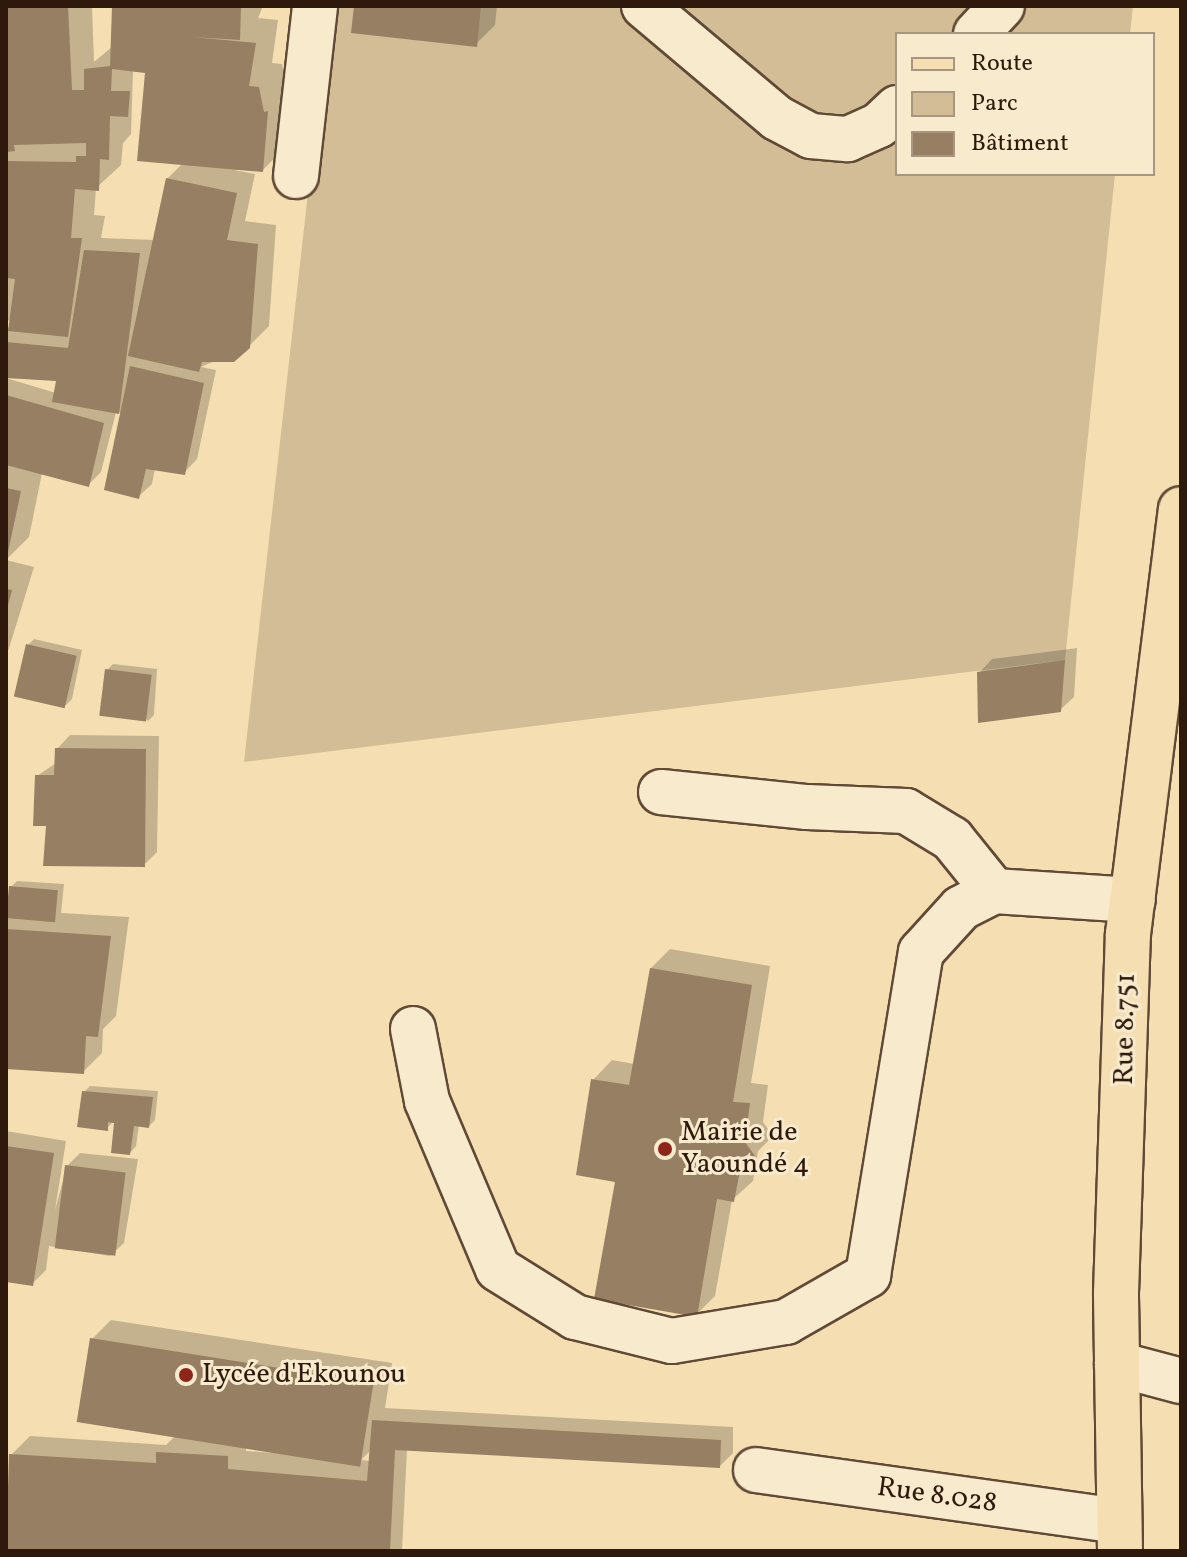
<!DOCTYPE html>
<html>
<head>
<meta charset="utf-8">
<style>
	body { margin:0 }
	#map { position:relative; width:1187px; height:1557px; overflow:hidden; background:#f5deb2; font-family:Vollkorn,serif }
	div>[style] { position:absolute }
	.green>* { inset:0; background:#d3bd96 }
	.shadow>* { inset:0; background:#0003 }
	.building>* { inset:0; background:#967f62; transform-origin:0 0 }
	.roads { filter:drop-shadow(2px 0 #604a36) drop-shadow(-2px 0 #604a36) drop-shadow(0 2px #604a36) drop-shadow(0 -2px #604a36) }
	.minor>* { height:44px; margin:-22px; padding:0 22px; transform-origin:22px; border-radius:22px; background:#f8eacd }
	.major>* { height:44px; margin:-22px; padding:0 22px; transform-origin:22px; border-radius:22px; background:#f5deb2 }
	.dots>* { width:22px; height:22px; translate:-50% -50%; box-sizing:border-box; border:4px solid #f8eacd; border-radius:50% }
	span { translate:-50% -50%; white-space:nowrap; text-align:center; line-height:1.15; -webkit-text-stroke:6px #f8eacd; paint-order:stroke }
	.street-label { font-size:28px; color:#2f190c }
	.poi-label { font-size:28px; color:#2f190c }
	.left { translate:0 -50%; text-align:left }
	.frame { position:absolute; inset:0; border:8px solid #2f190c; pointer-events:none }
	.legend { position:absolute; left:895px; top:32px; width:260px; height:144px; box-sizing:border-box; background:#f8eacd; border:2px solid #a89680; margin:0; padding:10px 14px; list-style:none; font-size:24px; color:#2f190c }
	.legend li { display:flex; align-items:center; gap:16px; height:40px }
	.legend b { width:40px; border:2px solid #a89680 }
</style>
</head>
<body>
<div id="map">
	<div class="green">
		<i style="clip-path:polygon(329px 6px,1133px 6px,1130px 34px,897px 34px,897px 174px,1115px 174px,1065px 660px,244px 762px)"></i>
	</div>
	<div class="shadow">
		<i style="clip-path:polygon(evenodd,6px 6px,92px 6px,94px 62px,113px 46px,114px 6px,263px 6px,258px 18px,278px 20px,272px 63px,282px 64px,287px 89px,286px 146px,263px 170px,234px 170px,255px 174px,245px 221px,276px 225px,269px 326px,249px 346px,201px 367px,216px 370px,197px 459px,184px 473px,155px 468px,152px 484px,138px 497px,122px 413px,116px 412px,101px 472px,88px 485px,42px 473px,29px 537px,6px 560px,34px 567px,6px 658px,6px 378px,56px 393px,59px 379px,6px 376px,6px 328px,10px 328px,12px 317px,6px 323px,6px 6px,133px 70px,147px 72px,183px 163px,168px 178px,155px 240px,101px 238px,105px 216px,94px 215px,96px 188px,121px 165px,123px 143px,131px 134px,133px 70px)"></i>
		<i style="clip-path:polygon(356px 6px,497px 6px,495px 25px,476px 44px)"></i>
		<i style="clip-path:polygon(34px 639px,82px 650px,72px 699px,65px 706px,28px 645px)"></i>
		<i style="clip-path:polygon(1077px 648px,1074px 697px,1060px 710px,979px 673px,992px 659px)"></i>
		<i style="clip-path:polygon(113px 664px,157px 669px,154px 715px,148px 721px,107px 670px)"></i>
		<i style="clip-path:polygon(70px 735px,159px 736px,157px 852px,144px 865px,37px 776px,56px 763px,57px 749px)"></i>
		<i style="clip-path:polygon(17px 881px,64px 884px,61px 913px,129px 917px,116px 1016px,103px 1029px,102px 1053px,83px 1072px,6px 1067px,6px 915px,11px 887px)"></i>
		<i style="clip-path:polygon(670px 949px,770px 966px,751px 1083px,768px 1085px,763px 1122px,773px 1136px,758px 1151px,753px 1181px,732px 1200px,715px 1296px,696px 1315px,617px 1180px,593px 1080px,612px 1060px,634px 1064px,651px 968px)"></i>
		<i style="clip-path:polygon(90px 1086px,158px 1091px,155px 1120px,149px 1126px,139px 1125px,136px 1146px,130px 1153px,116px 1119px,107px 1128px,84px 1092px)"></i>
		<i style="clip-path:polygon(6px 1131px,66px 1141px,55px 1210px,67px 1166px,80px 1153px,138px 1159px,124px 1243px,110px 1256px,49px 1246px,46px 1270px,32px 1284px,6px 1280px)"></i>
		<i style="clip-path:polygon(evenodd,111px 1320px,392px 1363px,385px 1408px,733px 1427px,733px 1453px,720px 1466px,407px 1449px,402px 1551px,6px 1550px,11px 1455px,30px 1436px,166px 1445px,176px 1435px,92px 1339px,111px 1320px,246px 1445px,289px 1451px,288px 1454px,246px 1451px,246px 1445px,111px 1320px,371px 1450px,370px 1461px,361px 1460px,371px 1450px)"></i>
	</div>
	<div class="building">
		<i style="clip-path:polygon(6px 6px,68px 6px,72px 90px,84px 90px,84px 69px,110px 66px,112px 6px,241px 6px,240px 40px,193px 37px,256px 43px,249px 86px,259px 87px,264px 112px,268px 111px,263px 172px,137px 161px,145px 73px,112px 69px,111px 91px,130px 91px,128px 117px,110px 116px,109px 160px,100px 159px,99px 191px,75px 189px,71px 238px,82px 238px,68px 337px,8px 331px,15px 279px,6px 278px,6px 161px,76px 162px,76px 156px,86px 156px,86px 143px,14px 145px,15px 151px,6px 152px)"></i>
		<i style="clip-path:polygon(354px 6px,481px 6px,477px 47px,351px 33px)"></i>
		<i style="clip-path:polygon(166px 178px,237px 193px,227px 240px,258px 244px,250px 348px,234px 362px,202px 362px,199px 372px,128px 356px)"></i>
		<i style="clip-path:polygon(84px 250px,140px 253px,119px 414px,52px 402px,56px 381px,6px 378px,6px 342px,68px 348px)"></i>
		<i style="clip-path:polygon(130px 366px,204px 383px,185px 475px,146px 469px,139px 499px,104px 490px)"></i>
		<i style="clip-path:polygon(6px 395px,104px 423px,89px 487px,6px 465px)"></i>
		<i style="clip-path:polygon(6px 488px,21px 491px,7px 557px,6px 557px)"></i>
		<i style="clip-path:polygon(6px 589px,12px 590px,7px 609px,6px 609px)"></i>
		<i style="left:26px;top:644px;width:52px;height:54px;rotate:13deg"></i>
		<i style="clip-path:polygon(1065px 660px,1061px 712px,978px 723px,977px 672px)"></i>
		<i style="left:105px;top:669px;width:47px;height:47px;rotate:7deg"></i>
		<i style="clip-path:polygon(55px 748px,146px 749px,145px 867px,43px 866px,46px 826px,33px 826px,35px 775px,54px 775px)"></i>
		<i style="left:9px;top:886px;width:49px;height:32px;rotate:5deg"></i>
		<i style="clip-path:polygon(6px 929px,111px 936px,98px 1037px,86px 1036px,84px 1074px,6px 1069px)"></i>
		<i style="clip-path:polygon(650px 968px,752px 985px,733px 1102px,750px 1103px,745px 1142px,755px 1156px,741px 1165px,734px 1202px,717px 1199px,697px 1317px,594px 1299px,615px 1182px,576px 1175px,591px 1079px,629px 1085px)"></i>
		<i style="clip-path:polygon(82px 1091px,153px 1097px,149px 1128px,134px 1126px,130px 1155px,111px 1153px,114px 1123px,108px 1122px,108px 1131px,77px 1127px)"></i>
		<i style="clip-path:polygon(6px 1146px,54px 1153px,33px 1286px,6px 1282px)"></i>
		<i style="left:65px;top:1165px;width:61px;height:84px;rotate:7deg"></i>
		<i style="left:90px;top:1338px;width:287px;height:85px;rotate:9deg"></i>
		<i style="clip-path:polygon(372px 1420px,721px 1440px,720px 1468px,395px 1450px,390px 1551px,6px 1551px,9px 1454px,156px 1463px,156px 1452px,228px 1456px,228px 1469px,367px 1481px)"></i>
	</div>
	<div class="roads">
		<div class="minor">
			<i style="left:644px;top:6px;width:174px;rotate:40.1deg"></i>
			<i style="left:777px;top:118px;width:38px;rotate:28deg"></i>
			<i style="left:811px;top:136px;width:37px;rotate:5deg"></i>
			<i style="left:848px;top:139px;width:34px;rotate:-24deg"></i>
			<i style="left:879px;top:125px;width:25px;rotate:-43deg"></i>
			<i style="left:976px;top:34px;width:38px;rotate:-47deg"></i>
			<i style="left:296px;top:176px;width:171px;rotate:-83.6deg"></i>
			<i style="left:661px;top:792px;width:147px;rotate:5.9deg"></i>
			<i style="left:807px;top:807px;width:99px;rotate:2.3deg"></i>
			<i style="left:906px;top:811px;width:54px;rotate:31.3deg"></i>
			<i style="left:952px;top:839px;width:67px;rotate:51.1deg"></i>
			<i style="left:413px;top:1029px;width:73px;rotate:79deg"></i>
			<i style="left:427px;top:1101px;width:182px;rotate:67.1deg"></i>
			<i style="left:498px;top:1269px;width:91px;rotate:31.9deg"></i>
			<i style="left:575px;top:1317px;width:100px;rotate:13.9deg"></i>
			<i style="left:672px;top:1341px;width:116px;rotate:-9.5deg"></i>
			<i style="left:786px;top:1322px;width:95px;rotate:-29.8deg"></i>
			<i style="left:868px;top:1275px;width:327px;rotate:-80.7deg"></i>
			<i style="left:921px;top:952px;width:59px;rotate:-47.7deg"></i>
			<i style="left:961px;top:908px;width:37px;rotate:-27deg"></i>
			<i style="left:994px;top:891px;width:139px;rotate:3.7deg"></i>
			<i style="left:1117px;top:1364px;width:66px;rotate:14.9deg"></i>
			<i style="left:756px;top:1470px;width:366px;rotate:8deg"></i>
		</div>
		<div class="major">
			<i style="left:1120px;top:1551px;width:258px;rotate:-90.9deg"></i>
			<i style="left:1116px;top:1293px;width:359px;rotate:-88.1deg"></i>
			<i style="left:1128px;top:934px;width:428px;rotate:-82.9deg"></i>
		</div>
	</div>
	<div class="dots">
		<i style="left:665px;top:1149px;background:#8f2418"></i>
		<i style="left:186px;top:1375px;background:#8f2418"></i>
	</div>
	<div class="street-label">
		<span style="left:1126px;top:1029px;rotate:-89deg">Rue 8.751</span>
		<span style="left:937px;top:1496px;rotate:8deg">Rue 8.028</span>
	</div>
	<div class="poi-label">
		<span class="left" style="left:681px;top:1149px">Mairie de<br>Yaoundé 4</span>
		<span class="left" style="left:202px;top:1375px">Lycée d'Ekounou</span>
	</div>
	<div class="frame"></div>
	<ul class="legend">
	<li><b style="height:10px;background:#f5deb2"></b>Route</li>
	<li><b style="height:22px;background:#d3bd96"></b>Parc</li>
	<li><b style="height:22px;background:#967f62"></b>Bâtiment</li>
	</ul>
</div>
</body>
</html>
